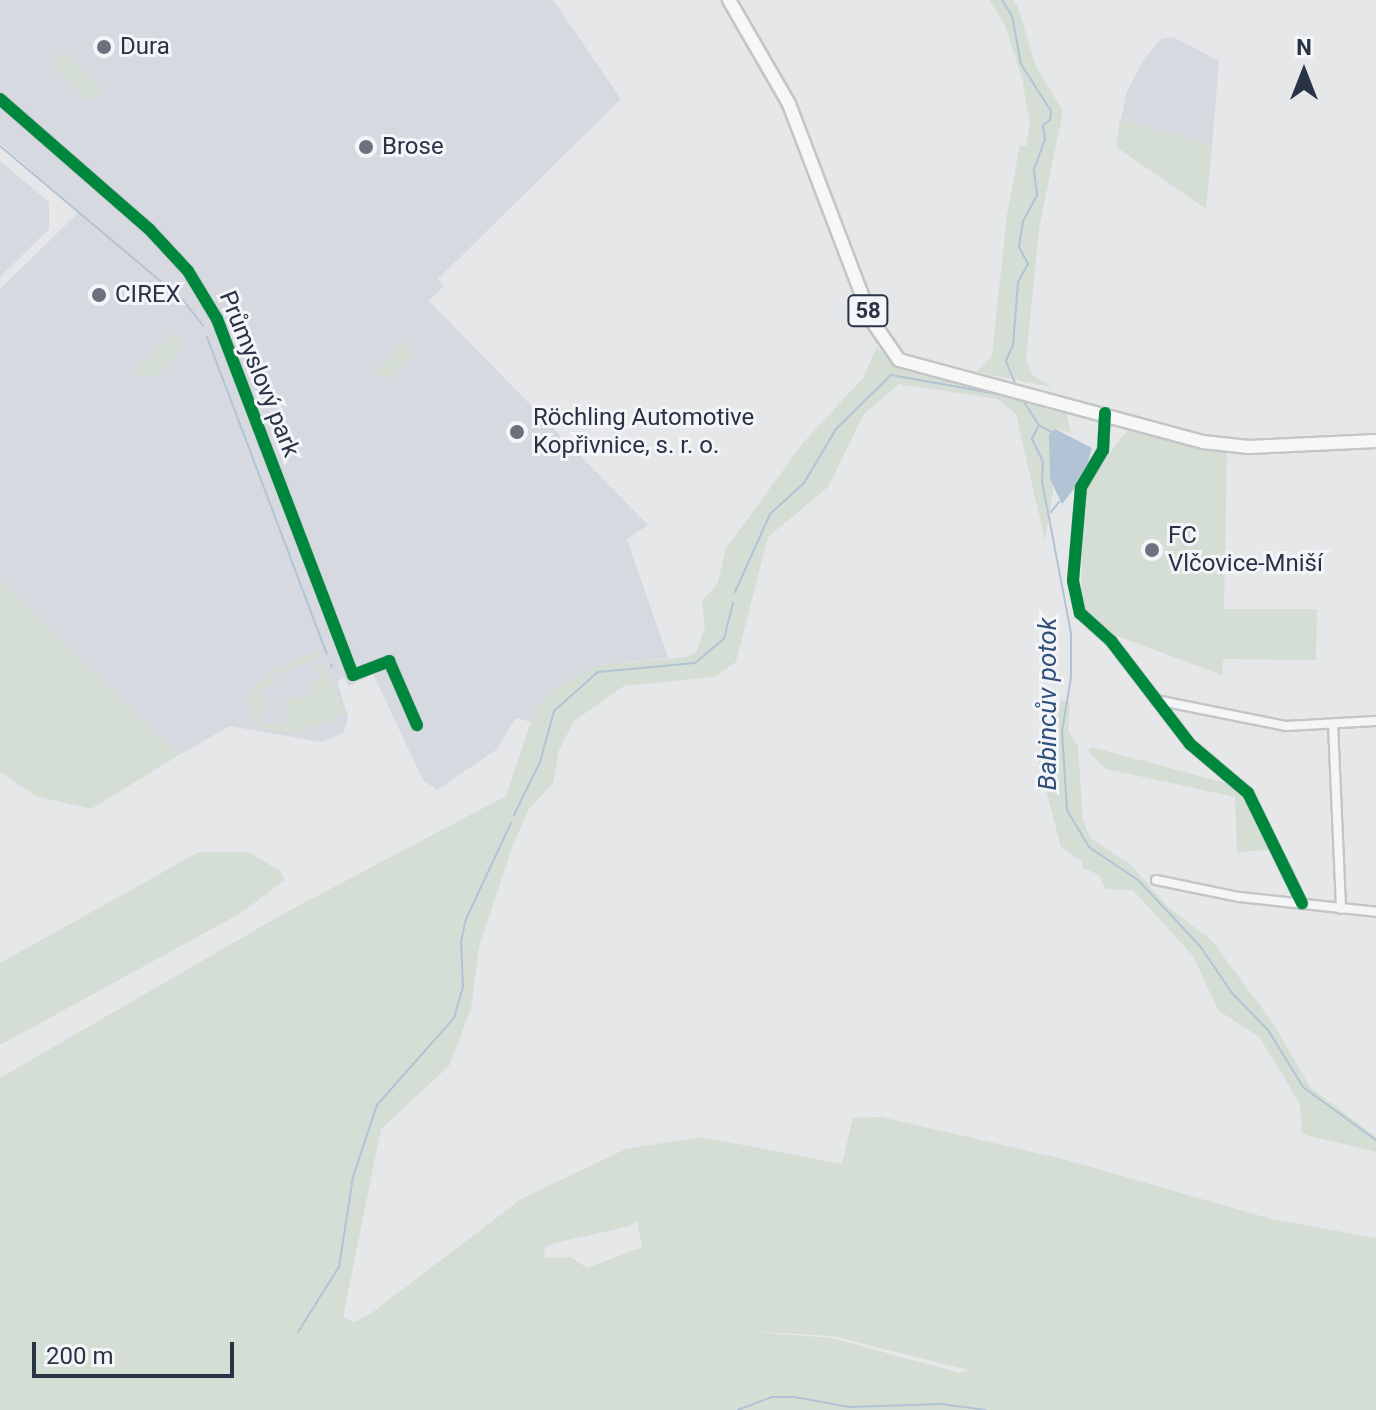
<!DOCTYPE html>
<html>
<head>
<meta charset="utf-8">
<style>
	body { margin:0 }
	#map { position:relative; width:1376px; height:1410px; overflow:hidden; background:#e5e7e9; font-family:Roboto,sans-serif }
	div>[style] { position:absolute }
	.built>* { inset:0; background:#d6dae0 }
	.green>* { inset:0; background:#d5ded4; transform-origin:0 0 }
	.water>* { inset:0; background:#b2c3d5 }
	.stream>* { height:2px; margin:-1px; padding:0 1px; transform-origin:1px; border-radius:1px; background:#b2c3d5 }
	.roads { filter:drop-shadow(2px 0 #c3c5c7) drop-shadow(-2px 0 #c3c5c7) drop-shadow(0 2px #c3c5c7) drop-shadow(0 -2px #c3c5c7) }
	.street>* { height:8px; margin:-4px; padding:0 4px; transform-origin:4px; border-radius:4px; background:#f4f5f6 }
	.primary>* { height:12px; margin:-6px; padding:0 6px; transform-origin:6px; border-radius:6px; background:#f7f7f8 }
	.cycleway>* { height:12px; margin:-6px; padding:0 6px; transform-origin:6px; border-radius:6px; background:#00873e }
	.dots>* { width:22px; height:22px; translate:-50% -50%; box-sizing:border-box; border:4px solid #f3f5f8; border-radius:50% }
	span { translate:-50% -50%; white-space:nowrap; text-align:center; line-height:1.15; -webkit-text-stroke:6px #f3f5f8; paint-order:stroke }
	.shield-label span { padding:2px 6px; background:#f3f5f8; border:2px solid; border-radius:6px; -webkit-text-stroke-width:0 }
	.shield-label { font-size:22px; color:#293345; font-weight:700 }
	.poi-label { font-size:24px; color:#293345 }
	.left { translate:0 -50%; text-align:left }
	.street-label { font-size:24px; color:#293345 }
	.water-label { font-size:26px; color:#31517b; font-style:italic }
	.north { position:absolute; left:1264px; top:32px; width:80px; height:80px; -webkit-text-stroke:6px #f3f5f8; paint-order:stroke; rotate:0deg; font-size:22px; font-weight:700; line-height:32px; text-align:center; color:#293345 }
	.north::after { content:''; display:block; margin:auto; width:28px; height:36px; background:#293345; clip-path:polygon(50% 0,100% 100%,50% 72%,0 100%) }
	.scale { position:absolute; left:32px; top:1342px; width:202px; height:36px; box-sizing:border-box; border:4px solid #293345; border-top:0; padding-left:10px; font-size:24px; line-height:28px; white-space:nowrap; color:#293345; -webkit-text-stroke:6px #f3f5f8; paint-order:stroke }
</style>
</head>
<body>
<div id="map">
	<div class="built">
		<i style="clip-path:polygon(0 0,553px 0,621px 99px,438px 279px,444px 286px,429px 301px,648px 525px,627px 539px,668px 658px,598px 665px,535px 710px,531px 722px,516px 718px,496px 750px,437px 790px,423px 780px,373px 674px,349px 686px,345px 678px,337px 681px,348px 717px,344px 732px,332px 738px,321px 742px,230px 726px,179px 755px,0 580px,0 289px,79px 212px,0 143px)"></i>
		<i style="clip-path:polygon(1173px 37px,1219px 61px,1212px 145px,1121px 119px,1127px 91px,1144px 59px,1161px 39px)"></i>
		<i style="clip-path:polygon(0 161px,49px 202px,49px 229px,0 277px)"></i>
	</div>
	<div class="green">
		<i style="clip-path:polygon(989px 0,1013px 0,1018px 7px,1036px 67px,1063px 111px,1039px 229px,1026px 358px,1032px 375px,1052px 387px,976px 372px,992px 356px,1007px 214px,1020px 145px,1026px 146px,1030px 123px,1022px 78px,1004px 23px)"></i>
		<i style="left:65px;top:51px;width:54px;height:19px;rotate:45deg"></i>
		<i style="clip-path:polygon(1120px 119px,1212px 145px,1206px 209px,1116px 147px)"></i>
		<i style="clip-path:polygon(173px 332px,182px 343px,177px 354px,155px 376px,137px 376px,135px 371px)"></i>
		<i style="clip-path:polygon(403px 341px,415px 354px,389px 379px,375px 374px)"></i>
		<i style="clip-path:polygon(evenodd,876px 347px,905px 371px,1065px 406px,1071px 433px,1055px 429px,1049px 434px,1053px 491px,1045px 541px,1016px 414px,997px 399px,899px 384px,864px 414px,828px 487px,768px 537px,736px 662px,714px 677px,624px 686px,574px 721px,559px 750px,553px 783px,529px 809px,514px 842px,479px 947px,471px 1009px,449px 1066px,381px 1129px,343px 1318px,355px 1322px,373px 1312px,521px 1199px,626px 1149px,701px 1137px,842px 1164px,853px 1118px,881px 1117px,1063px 1159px,1271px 1219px,1376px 1238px,1376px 1410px,0 1410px,0 1078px,283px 914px,506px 796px,535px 710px,559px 686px,598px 665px,688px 657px,697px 651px,705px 626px,702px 601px,718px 583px,725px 550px,803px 443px,864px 377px,876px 347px,637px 1220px,642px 1247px,587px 1268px,571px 1257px,544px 1258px,545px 1247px,555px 1243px,630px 1226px,637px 1220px,876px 347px,742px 1331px,832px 1336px,968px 1370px,960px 1373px,831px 1338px,742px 1331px)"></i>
		<i style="clip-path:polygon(1129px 428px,1227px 453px,1224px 609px,1317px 609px,1316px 660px,1223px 659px,1222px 675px,1101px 630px,1081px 609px,1083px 488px)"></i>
		<i style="clip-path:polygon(0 580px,179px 755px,91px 809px,36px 796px,0 772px)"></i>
		<i style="clip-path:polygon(320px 650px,322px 656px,271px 676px,274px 685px,260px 691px,265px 709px,258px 721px,281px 725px,288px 715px,284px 702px,311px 692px,309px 685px,323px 678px,315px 667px,325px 664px,344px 715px,293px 734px,256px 726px,246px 697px,271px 671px)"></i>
		<i style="clip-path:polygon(1061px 700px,1070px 703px,1068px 731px,1078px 746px,1083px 820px,1090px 838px,1130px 864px,1168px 907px,1212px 941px,1273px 1023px,1310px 1087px,1376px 1137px,1376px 1152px,1302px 1134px,1300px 1105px,1283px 1075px,1259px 1037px,1218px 1010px,1193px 956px,1133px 890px,1105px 889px,1099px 875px,1081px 867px,1083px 862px,1061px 847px,1039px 764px,1039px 739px,1054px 734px)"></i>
		<i style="clip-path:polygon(1091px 747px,1233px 785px,1246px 794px,1272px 850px,1237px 852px,1235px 797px,1106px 769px,1088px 751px)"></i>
		<i style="clip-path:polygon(199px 852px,248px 852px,280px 871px,285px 880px,241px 913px,0 1045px,0 963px)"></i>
	</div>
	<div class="water">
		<i style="clip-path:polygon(1055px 429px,1092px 448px,1084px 476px,1062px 504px,1050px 479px,1049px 434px)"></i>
	</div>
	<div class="stream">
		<i style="left:1002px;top:0;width:19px;rotate:58deg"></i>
		<i style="left:1012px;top:16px;width:49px;rotate:79.4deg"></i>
		<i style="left:1021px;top:64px;width:56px;rotate:57.4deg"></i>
		<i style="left:1051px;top:111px;width:9px;rotate:96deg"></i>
		<i style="left:1050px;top:120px;width:9px;rotate:144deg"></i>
		<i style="left:1043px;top:125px;width:14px;rotate:82deg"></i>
		<i style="left:1045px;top:139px;width:33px;rotate:110deg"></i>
		<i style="left:1034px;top:170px;width:25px;rotate:83deg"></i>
		<i style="left:1037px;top:195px;width:30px;rotate:118deg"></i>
		<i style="left:1023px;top:221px;width:26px;rotate:99deg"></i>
		<i style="left:1019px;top:247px;width:19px;rotate:62deg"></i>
		<i style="left:1028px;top:264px;width:21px;rotate:119deg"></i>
		<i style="left:1018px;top:282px;width:63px;rotate:94.5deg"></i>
		<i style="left:1013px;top:345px;width:17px;rotate:114deg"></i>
		<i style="left:1006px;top:361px;width:24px;rotate:68deg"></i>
		<i style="left:0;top:146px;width:239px;rotate:40.1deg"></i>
		<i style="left:183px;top:300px;width:33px;rotate:52deg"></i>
		<i style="left:207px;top:337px;width:339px;rotate:69.3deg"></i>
		<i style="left:1022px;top:399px;width:31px;rotate:57deg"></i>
		<i style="left:1039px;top:425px;width:16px;rotate:117deg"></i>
		<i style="left:1032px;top:439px;width:25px;rotate:64deg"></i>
		<i style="left:1043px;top:462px;width:19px;rotate:93deg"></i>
		<i style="left:1042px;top:481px;width:155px;rotate:79.2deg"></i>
		<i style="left:1071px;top:633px;width:44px;rotate:90deg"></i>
		<i style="left:1071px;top:677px;width:56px;rotate:99.3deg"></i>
		<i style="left:1062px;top:732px;width:78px;rotate:86.3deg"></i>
		<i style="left:1067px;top:810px;width:43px;rotate:59.3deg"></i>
		<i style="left:1089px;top:847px;width:59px;rotate:34deg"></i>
		<i style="left:1138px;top:880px;width:91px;rotate:46.8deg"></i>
		<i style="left:1200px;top:946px;width:57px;rotate:55.8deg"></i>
		<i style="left:1232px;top:993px;width:52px;rotate:45.8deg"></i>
		<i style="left:1268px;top:1030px;width:67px;rotate:58.4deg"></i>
		<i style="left:1303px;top:1087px;width:90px;rotate:36deg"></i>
		<i style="left:1040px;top:426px;width:13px;rotate:27deg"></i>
		<i style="left:1051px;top:512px;width:13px;rotate:-51deg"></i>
		<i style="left:735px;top:592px;width:85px;rotate:-65.8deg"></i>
		<i style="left:770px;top:514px;width:46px;rotate:-42.4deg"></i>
		<i style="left:804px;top:483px;width:63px;rotate:-59.3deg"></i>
		<i style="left:836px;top:429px;width:77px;rotate:-44.5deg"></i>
		<i style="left:891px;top:375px;width:125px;rotate:10.1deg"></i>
		<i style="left:331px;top:664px;width:3px;rotate:72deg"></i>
		<i style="left:514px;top:815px;width:59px;rotate:-63.9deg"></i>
		<i style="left:540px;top:762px;width:53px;rotate:-74.6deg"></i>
		<i style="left:554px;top:711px;width:59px;rotate:-41.6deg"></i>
		<i style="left:598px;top:672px;width:97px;rotate:-5.3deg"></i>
		<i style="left:695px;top:663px;width:38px;rotate:-40deg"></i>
		<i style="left:724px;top:639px;width:38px;rotate:-76deg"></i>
		<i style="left:298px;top:1332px;width:77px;rotate:-57.8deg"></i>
		<i style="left:339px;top:1267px;width:91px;rotate:-81.2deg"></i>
		<i style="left:353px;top:1177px;width:76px;rotate:-71.6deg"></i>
		<i style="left:377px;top:1105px;width:116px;rotate:-48.5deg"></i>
		<i style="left:454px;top:1018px;width:32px;rotate:-74deg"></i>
		<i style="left:463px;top:987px;width:45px;rotate:-92.5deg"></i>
		<i style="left:461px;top:942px;width:24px;rotate:-78deg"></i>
		<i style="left:466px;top:919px;width:106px;rotate:-64.9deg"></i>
		<i style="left:738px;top:1410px;width:36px;rotate:-21deg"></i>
		<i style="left:772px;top:1397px;width:22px"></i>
		<i style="left:794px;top:1397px;width:56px;rotate:10.3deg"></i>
		<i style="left:849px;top:1407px;width:93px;rotate:-1.8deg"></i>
		<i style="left:942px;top:1404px;width:44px;rotate:7.8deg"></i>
	</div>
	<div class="roads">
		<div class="street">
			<i style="left:0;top:99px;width:198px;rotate:41.1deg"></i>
			<i style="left:149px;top:229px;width:57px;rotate:47.1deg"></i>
			<i style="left:188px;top:271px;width:56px;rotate:58.9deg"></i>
			<i style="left:217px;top:319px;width:381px;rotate:69.1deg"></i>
			<i style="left:353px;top:675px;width:39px;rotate:-21deg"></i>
			<i style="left:389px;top:661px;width:70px;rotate:66.4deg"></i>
			<i style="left:1105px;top:413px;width:37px;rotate:93deg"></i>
			<i style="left:1103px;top:450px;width:43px;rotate:120.7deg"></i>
			<i style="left:1081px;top:487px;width:94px;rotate:94.9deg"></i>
			<i style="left:1073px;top:581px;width:33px;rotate:78deg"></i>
			<i style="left:1080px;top:613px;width:42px;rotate:42.1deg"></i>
			<i style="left:1111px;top:641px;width:130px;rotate:52.5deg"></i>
			<i style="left:1190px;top:744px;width:76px;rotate:40.2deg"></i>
			<i style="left:1248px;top:793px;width:123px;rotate:63.9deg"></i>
			<i style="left:1156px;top:700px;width:133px;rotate:11.3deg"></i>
			<i style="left:1286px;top:726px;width:90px;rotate:-3.2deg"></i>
			<i style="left:1333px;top:724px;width:185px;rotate:87.5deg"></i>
			<i style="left:1156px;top:880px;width:85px;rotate:11.6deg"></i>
			<i style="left:1239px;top:897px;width:138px;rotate:6.2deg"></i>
		</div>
		<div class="primary">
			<i style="left:729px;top:0;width:120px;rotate:60deg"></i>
			<i style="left:789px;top:104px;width:232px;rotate:69.1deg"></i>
			<i style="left:872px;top:321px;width:47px;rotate:55.3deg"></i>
			<i style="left:899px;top:360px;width:315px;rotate:15.1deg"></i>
			<i style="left:1203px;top:442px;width:46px;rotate:6.2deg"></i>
			<i style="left:1249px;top:447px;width:127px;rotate:-2.7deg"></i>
		</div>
	</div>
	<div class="cycleway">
		<i style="left:0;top:99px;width:198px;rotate:41.1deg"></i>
		<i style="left:149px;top:229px;width:57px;rotate:47.1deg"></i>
		<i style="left:188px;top:271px;width:56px;rotate:58.9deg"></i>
		<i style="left:217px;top:319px;width:381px;rotate:69.1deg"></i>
		<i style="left:353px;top:675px;width:39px;rotate:-21deg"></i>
		<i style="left:389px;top:661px;width:70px;rotate:66.4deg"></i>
		<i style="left:1105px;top:413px;width:37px;rotate:93deg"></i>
		<i style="left:1103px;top:450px;width:43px;rotate:120.7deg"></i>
		<i style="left:1081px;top:487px;width:94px;rotate:94.9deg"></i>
		<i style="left:1073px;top:581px;width:33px;rotate:78deg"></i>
		<i style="left:1080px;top:613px;width:42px;rotate:42.1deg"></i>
		<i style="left:1111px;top:641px;width:130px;rotate:52.5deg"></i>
		<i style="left:1190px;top:744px;width:76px;rotate:40.2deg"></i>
		<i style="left:1248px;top:793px;width:123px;rotate:63.9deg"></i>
	</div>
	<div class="dots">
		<i style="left:104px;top:47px;background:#6b727e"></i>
		<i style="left:366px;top:147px;background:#6b727e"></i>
		<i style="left:99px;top:295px;background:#6b727e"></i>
		<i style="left:517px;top:432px;background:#6b727e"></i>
		<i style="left:1152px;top:550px;background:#6b727e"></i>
	</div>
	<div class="shield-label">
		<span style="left:868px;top:311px">58</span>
	</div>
	<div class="poi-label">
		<span class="left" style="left:120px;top:47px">Dura</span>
		<span class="left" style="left:382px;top:147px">Brose</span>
		<span class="left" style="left:115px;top:295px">CIREX</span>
		<span class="left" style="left:533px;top:432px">Röchling Automotive<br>Kopřivnice, s. r. o.</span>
		<span class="left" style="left:1168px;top:550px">FC<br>Vlčovice-Mniší</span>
	</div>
	<div class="street-label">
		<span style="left:259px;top:374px;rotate:68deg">Průmyslový park</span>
	</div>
	<div class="water-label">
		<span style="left:1048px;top:704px;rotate:-90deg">Babincův potok</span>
	</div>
	<div class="north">N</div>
	<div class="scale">200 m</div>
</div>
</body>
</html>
